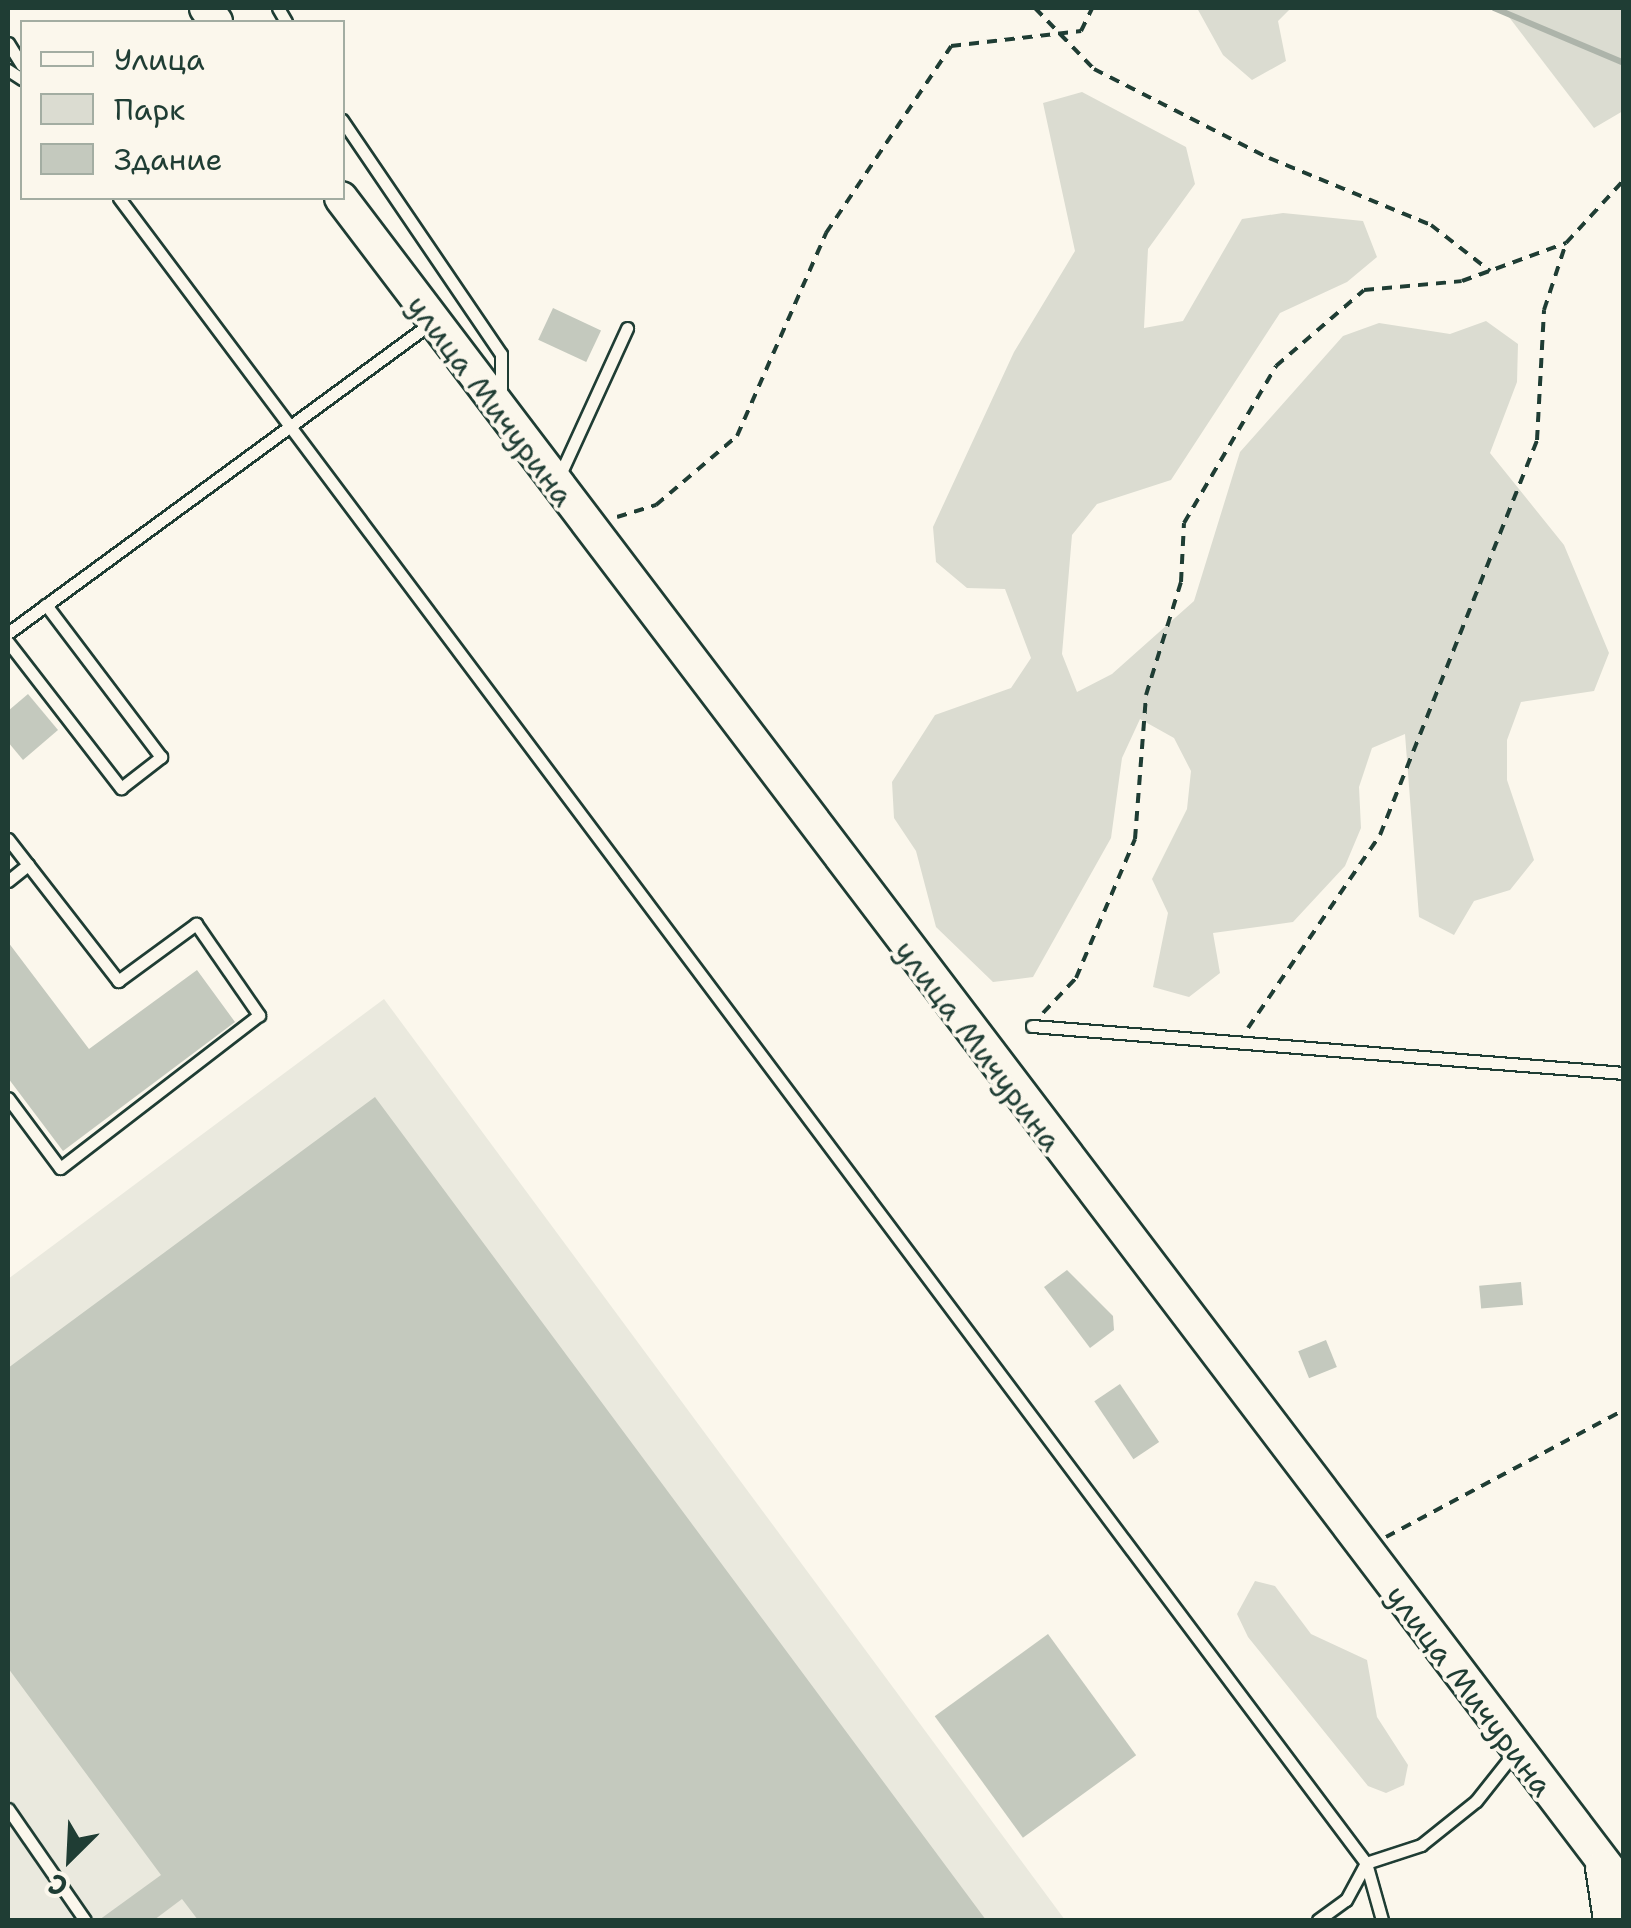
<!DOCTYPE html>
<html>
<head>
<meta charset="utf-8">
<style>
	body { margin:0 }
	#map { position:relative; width:1631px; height:1928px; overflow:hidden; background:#fbf7ec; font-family:"Shantell Sans",sans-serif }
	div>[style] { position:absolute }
	.built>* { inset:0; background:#eae9de }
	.green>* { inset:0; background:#dbdcd1 }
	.stream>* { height:6px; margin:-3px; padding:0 3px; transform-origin:3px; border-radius:3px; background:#adb4aa }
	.building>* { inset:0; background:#c4c9be; transform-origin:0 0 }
	.path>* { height:4px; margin-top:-2px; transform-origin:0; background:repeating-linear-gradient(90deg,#1f3d34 0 10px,transparent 0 18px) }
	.roads { filter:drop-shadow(2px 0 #1f3d34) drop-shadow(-2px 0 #1f3d34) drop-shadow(0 2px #1f3d34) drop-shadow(0 -2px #1f3d34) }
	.lane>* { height:11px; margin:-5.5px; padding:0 5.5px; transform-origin:5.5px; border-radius:5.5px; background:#fbf7ec }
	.secondary>* { height:32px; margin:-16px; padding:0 16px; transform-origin:16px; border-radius:16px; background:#fbf7ec }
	span { translate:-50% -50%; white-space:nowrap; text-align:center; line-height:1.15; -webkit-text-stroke:8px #fbf7ec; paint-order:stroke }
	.street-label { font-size:30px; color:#1f3d34 }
	.frame { position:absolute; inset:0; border:10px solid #1f3d34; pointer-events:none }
	.legend { position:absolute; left:20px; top:20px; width:325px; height:180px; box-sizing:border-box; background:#fbf7ec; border:2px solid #a3ada2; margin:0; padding:12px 18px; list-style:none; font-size:30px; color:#1f3d34 }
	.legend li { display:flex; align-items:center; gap:20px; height:50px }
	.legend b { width:50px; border:2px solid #a3ada2 }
	.north { position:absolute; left:20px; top:1808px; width:100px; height:100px; -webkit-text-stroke:8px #fbf7ec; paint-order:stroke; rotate:204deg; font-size:28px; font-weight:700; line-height:40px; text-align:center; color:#1f3d34 }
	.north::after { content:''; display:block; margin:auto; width:35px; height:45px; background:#1f3d34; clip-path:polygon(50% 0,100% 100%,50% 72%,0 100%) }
</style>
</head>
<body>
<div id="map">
	<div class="built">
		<i style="clip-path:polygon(384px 999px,1065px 1920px,8px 1920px,8px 1279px)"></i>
	</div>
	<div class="green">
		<i style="clip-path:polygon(1197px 8px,1291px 8px,1278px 21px,1286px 61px,1252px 80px,1223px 55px)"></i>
		<i style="clip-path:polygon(1502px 8px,1623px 8px,1623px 111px,1594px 128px)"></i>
		<i style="clip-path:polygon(1082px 92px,1186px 147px,1195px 184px,1148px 249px,1144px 328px,1183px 321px,1242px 219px,1283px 213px,1363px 221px,1377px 257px,1347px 282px,1280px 313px,1171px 480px,1097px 504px,1072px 535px,1062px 654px,1077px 692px,1112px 674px,1194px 601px,1240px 452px,1343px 336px,1379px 323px,1450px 334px,1486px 321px,1518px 344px,1517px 382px,1490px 453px,1564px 545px,1609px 653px,1594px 691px,1521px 702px,1507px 740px,1507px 780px,1534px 860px,1510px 890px,1474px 901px,1454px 935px,1419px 917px,1405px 734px,1372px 748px,1359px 787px,1361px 828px,1345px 866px,1293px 922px,1213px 933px,1220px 973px,1189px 997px,1153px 987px,1168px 913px,1152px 879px,1187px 809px,1191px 771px,1174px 738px,1140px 719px,1122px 758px,1111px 838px,1033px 977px,993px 982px,936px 927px,916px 851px,894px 818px,892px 782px,935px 715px,1011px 688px,1031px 658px,1005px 589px,967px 588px,936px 562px,933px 527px,1014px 352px,1075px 251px,1043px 103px)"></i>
		<i style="clip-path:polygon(1255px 1581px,1275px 1586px,1311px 1634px,1367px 1660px,1377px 1717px,1408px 1765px,1404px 1785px,1386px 1793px,1368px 1786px,1248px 1637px,1237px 1614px)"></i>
	</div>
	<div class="stream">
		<i style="left:1494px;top:8px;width:141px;rotate:22.9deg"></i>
	</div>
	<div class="building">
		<i style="left:553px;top:308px;width:53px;height:35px;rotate:25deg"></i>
		<i style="clip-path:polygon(28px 694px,58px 730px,23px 760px,8px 742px,8px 711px)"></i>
		<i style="clip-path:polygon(8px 942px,89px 1049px,197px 970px,235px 1022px,63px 1151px,8px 1078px)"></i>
		<i style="clip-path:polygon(375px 1097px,986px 1920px,198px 1920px,182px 1899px,154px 1920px,99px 1920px,161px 1875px,8px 1668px,8px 1368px)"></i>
		<i style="clip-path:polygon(1067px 1270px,1113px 1316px,1114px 1330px,1090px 1348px,1044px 1287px)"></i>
		<i style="left:1521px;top:1282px;width:23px;height:42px;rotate:85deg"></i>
		<i style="left:1326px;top:1340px;width:29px;height:30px;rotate:68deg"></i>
		<i style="left:1120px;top:1384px;width:70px;height:31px;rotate:56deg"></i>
		<i style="left:1048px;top:1634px;width:150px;height:140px;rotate:54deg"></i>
	</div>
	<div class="path">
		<i style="left:1035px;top:8px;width:85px;rotate:46deg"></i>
		<i style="left:1094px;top:69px;width:196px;rotate:27deg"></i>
		<i style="left:1269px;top:158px;width:175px;rotate:22.5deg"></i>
		<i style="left:1431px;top:225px;width:75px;rotate:37.9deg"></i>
		<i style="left:617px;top:517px;width:41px;rotate:-17.1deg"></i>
		<i style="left:656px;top:505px;width:106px;rotate:-40.4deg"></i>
		<i style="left:737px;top:436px;width:222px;rotate:-66.3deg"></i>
		<i style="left:826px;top:233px;width:225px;rotate:-56.2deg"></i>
		<i style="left:951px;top:46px;width:131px;rotate:-6.6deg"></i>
		<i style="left:1081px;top:31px;width:25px;rotate:-64deg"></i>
		<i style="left:1043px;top:1013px;width:48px;rotate:-46.7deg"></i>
		<i style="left:1076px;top:978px;width:151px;rotate:-67deg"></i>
		<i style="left:1135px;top:839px;width:144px;rotate:-85.6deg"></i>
		<i style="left:1146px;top:695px;width:118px;rotate:-72.8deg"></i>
		<i style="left:1181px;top:582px;width:59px;rotate:-87.1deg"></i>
		<i style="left:1184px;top:523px;width:182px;rotate:-59.6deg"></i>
		<i style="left:1276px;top:366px;width:116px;rotate:-40.8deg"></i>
		<i style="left:1364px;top:290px;width:98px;rotate:-5.2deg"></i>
		<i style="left:1462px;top:281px;width:111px;rotate:-20.1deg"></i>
		<i style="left:1248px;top:1028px;width:234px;rotate:-55.6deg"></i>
		<i style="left:1380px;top:835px;width:425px;rotate:-68.3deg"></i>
		<i style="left:1537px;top:440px;width:130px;rotate:-86.9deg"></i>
		<i style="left:1544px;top:310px;width:71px;rotate:-71.8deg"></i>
		<i style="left:1566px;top:243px;width:86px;rotate:-47.4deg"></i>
		<i style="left:1386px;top:1537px;width:270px;rotate:-28.1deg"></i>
	</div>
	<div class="roads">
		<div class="lane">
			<i style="left:278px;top:8px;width:16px;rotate:60deg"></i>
			<i style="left:8px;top:43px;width:26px;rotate:58deg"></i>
			<i style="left:8px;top:70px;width:17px;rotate:33deg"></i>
			<i style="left:342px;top:120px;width:283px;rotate:55.8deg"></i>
			<i style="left:501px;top:354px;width:43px;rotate:90deg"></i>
			<i style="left:119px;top:198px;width:2080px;rotate:53.17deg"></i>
			<i style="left:1366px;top:1863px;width:59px;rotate:74.3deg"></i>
			<i style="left:558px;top:479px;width:166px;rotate:-65.4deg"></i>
			<i style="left:8px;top:633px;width:524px;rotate:-36.24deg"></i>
			<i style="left:8px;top:642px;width:185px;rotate:52.3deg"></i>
			<i style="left:121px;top:788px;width:51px;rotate:-37.8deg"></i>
			<i style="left:161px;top:757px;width:191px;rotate:-127.1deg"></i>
			<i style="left:8px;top:839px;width:180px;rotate:52.2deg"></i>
			<i style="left:118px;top:981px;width:97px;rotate:-36.2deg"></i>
			<i style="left:196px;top:924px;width:111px;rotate:55.3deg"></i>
			<i style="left:259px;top:1015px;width:251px;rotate:142.4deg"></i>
			<i style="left:60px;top:1168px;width:87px;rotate:-126.6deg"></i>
			<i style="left:8px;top:881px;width:26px;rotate:-39deg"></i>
			<i style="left:1032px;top:1026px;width:594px;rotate:4.54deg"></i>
			<i style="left:8px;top:1809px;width:135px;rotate:55.3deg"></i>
			<i style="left:1318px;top:1920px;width:34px;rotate:-36deg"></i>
			<i style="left:1346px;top:1900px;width:42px;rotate:-61.6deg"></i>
			<i style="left:1366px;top:1863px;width:58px;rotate:-18.1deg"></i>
			<i style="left:1421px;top:1845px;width:70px;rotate:-38.7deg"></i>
			<i style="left:1476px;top:1801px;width:61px;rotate:-51.6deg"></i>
		</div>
		<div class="secondary">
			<i style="left:206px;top:8px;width:17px;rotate:54deg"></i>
			<i style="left:341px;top:198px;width:2123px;rotate:52.81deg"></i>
			<i style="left:1602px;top:1867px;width:54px;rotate:81.4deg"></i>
		</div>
	</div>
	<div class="street-label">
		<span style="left:490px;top:401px;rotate:53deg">улица Мичурина</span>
		<span style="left:978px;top:1046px;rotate:53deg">улица Мичурина</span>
		<span style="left:1469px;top:1691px;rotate:53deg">улица Мичурина</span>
	</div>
	<div class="frame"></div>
	<ul class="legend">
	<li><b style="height:12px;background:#fbf7ec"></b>Улица</li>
	<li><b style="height:28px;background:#dbdcd1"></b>Парк</li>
	<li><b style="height:28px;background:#c4c9be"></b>Здание</li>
	</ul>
	<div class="north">С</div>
</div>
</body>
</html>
